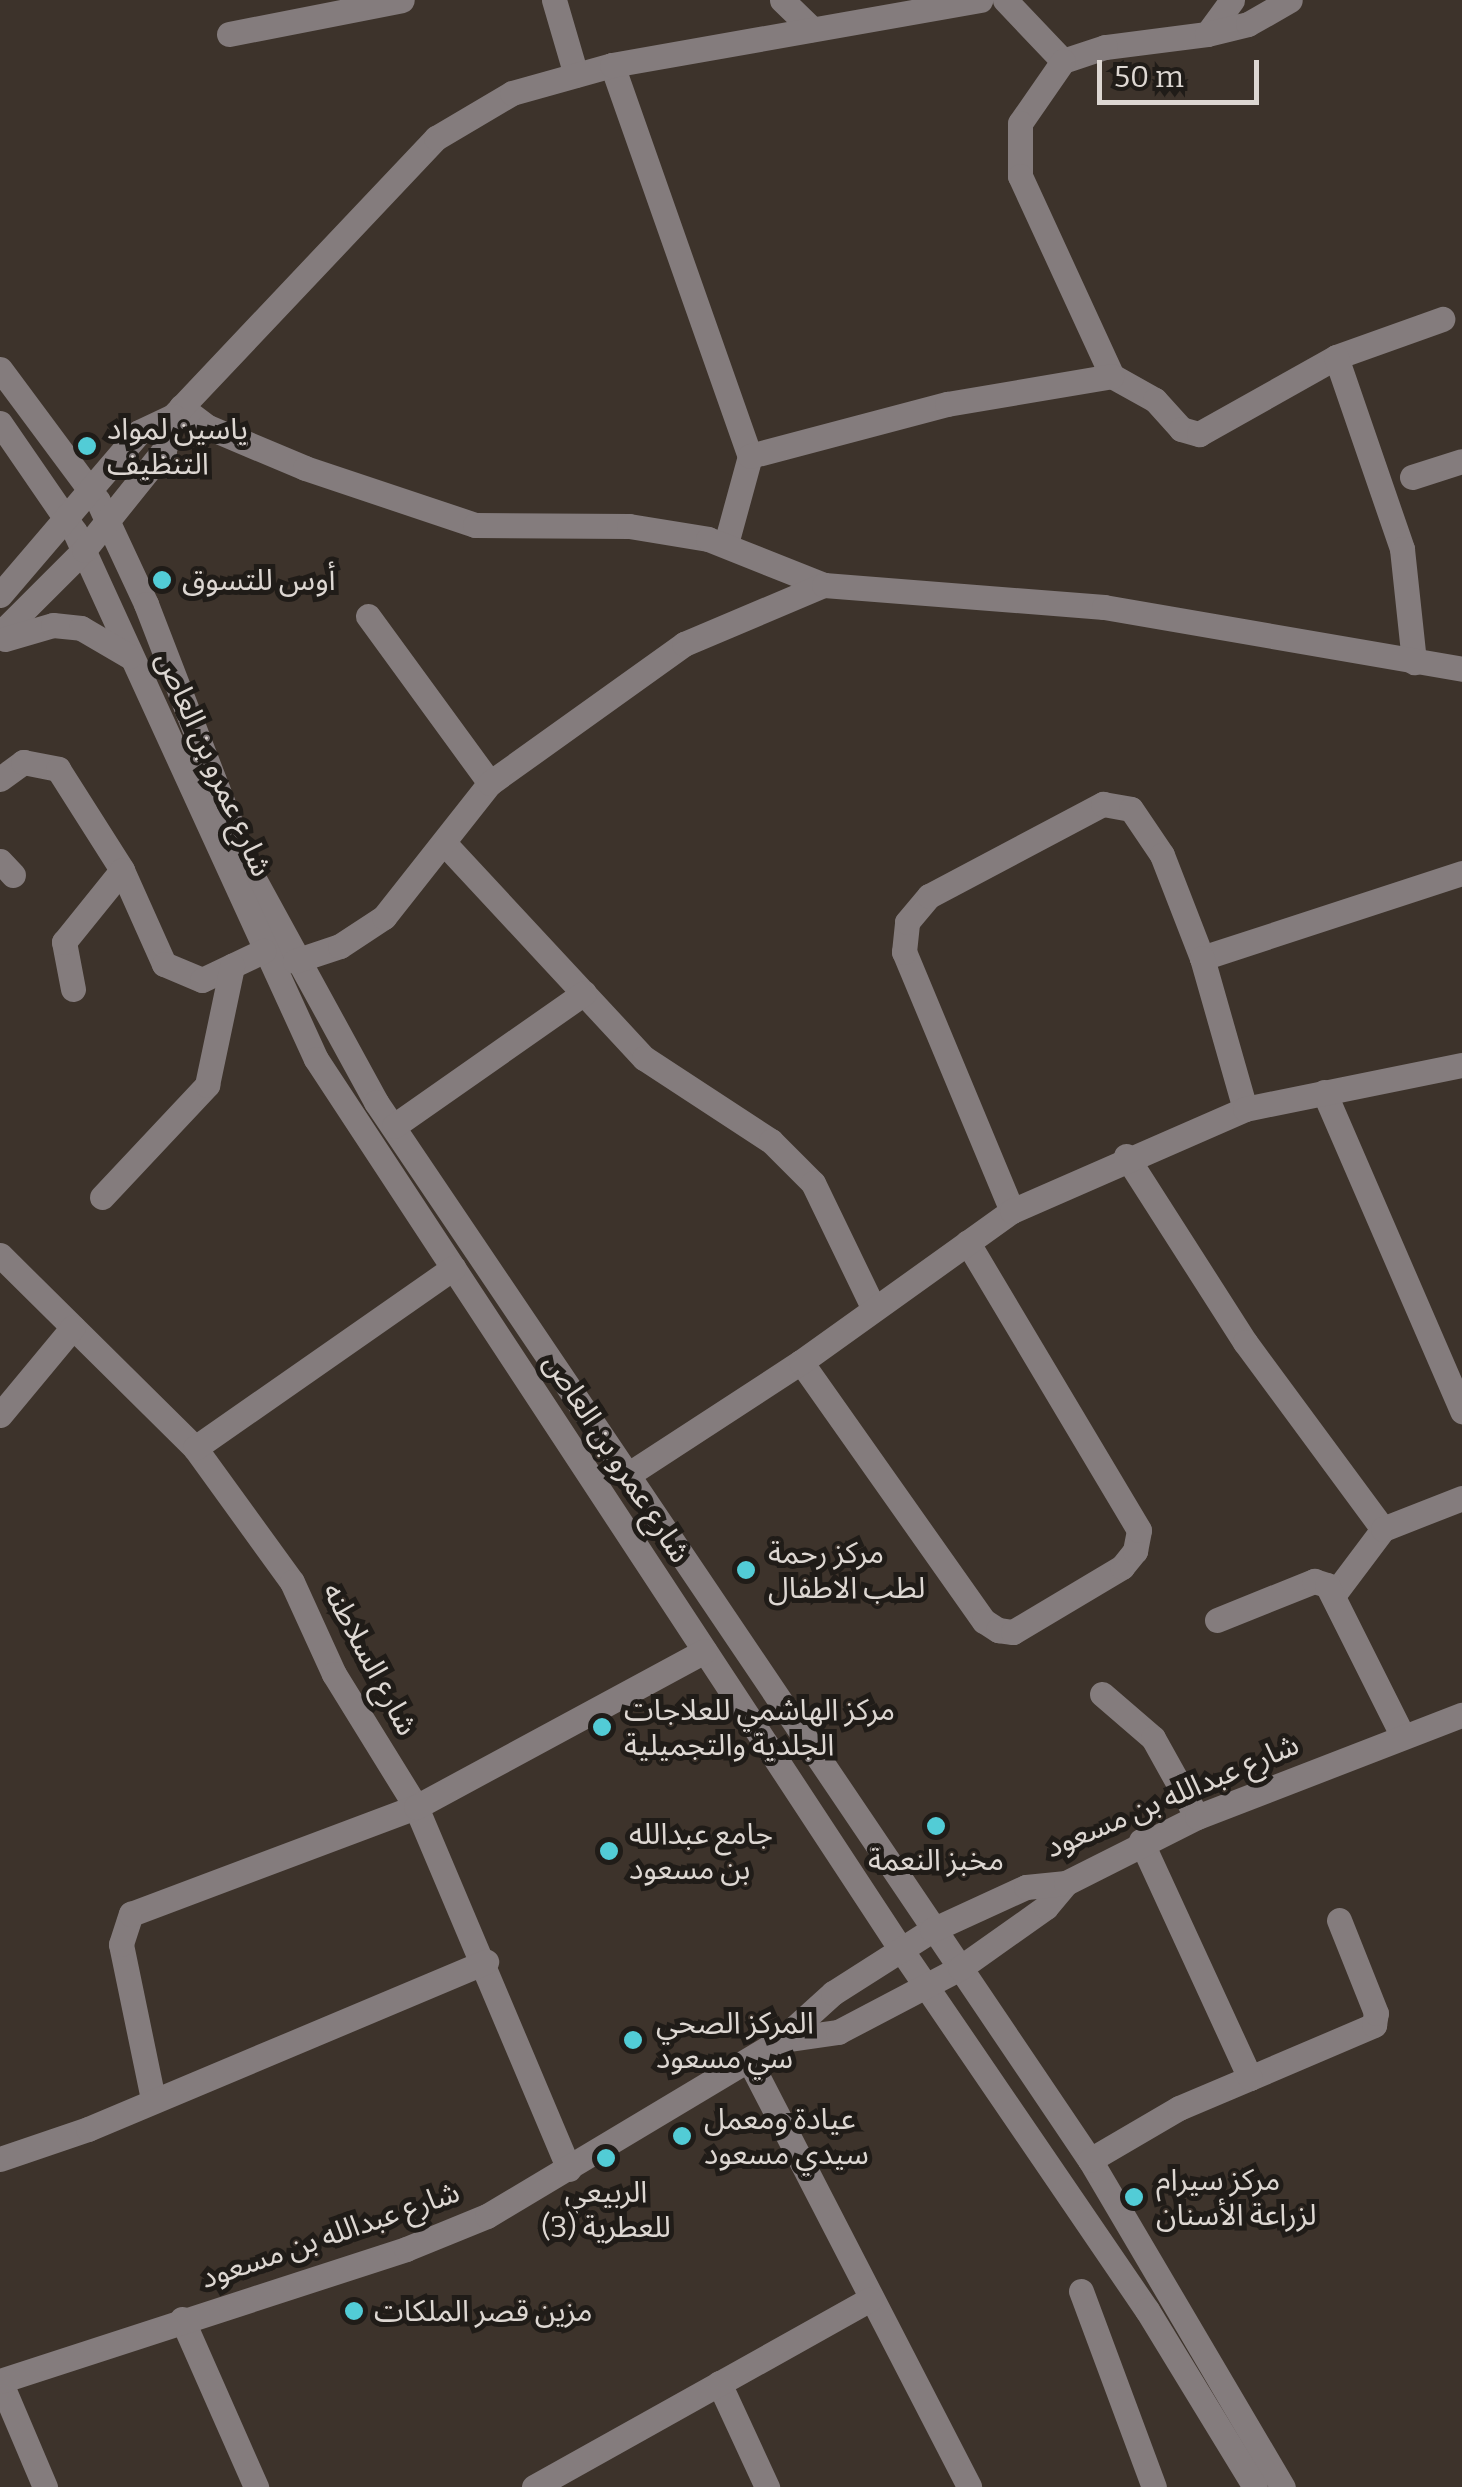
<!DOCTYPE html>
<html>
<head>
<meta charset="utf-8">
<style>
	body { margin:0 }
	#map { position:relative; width:1462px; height:2487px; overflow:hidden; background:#3d332b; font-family:Bitter,"Noto Sans Arabic",serif }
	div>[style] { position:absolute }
	.minor>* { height:25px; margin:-12.5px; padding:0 12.5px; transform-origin:12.5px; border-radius:12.5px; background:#847c7d }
	.dots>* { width:28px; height:28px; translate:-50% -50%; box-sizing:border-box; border:5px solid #201c18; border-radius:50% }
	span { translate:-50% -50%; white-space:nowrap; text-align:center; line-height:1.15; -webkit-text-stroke:10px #201c18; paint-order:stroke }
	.poi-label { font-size:30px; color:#ddd7d2 }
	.left { translate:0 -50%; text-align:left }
	.street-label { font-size:30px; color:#ddd7d2 }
	.scale { position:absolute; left:1097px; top:60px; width:162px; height:45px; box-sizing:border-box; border:5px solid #ddd7d2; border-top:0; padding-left:12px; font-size:30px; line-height:35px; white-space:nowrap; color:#ddd7d2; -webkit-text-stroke:8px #201c18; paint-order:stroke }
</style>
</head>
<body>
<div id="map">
	<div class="minor">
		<i style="left:554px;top:0;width:78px;rotate:73.7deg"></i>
		<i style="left:782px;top:0;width:42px;rotate:44deg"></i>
		<i style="left:1005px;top:0;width:84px;rotate:46.4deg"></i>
		<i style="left:1232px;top:0;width:42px;rotate:126.3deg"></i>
		<i style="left:1207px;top:34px;width:103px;rotate:172.7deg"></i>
		<i style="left:1105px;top:47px;width:44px;rotate:161.6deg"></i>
		<i style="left:1063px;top:61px;width:75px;rotate:124.7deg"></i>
		<i style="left:1020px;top:123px;width:53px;rotate:90deg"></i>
		<i style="left:1020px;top:176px;width:220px;rotate:65.3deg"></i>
		<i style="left:1112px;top:376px;width:49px;rotate:29.2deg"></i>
		<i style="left:1155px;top:400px;width:39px;rotate:48deg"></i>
		<i style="left:1181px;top:429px;width:19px;rotate:16deg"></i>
		<i style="left:1199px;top:434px;width:157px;rotate:-29.3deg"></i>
		<i style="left:1336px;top:357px;width:113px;rotate:-19.7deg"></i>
		<i style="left:229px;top:34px;width:176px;rotate:-11.1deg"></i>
		<i style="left:1207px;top:34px;width:42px;rotate:-13.7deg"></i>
		<i style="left:1248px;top:24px;width:48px;rotate:-29.7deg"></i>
		<i style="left:612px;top:65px;width:415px;rotate:70.6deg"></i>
		<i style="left:750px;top:456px;width:91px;rotate:105.3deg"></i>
		<i style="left:1336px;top:357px;width:203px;rotate:71deg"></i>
		<i style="left:1402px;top:549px;width:114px;rotate:83.9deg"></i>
		<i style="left:0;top:369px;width:164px;rotate:53.4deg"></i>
		<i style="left:98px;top:501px;width:114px;rotate:65deg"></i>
		<i style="left:146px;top:604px;width:283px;rotate:68.9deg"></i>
		<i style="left:248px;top:868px;width:267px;rotate:61.3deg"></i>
		<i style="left:376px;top:1102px;width:1276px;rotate:55.99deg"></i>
		<i style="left:1090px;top:2160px;width:380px;rotate:59.5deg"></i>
		<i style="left:181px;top:407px;width:34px;rotate:37deg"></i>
		<i style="left:208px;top:427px;width:105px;rotate:22.9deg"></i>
		<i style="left:305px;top:468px;width:179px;rotate:18.5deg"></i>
		<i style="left:475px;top:525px;width:154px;rotate:0.4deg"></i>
		<i style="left:629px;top:526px;width:80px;rotate:9.3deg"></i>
		<i style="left:708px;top:539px;width:125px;rotate:21.6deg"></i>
		<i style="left:0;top:423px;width:132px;rotate:55.5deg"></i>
		<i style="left:75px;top:532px;width:579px;rotate:65.43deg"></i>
		<i style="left:316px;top:1059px;width:1067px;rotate:56.7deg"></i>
		<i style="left:902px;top:1951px;width:435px;rotate:55.7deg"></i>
		<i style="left:1147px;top:2310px;width:207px;rotate:58.6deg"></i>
		<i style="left:750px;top:456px;width:204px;rotate:-14.8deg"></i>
		<i style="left:947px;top:404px;width:167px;rotate:-9.6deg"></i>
		<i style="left:1412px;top:477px;width:52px;rotate:-17.7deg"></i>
		<i style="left:0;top:595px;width:214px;rotate:-49.5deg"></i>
		<i style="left:139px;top:432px;width:38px;rotate:-25deg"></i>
		<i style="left:173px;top:416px;width:383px;rotate:-46.6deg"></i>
		<i style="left:436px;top:138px;width:88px;rotate:-30.6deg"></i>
		<i style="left:512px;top:93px;width:104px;rotate:-15.6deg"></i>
		<i style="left:612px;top:65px;width:374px;rotate:-10deg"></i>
		<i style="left:368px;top:616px;width:207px;rotate:53.9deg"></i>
		<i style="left:0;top:634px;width:119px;rotate:-45deg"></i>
		<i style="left:84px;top:550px;width:128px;rotate:-51.3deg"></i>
		<i style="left:164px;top:450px;width:35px;rotate:-75deg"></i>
		<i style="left:5px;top:639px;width:50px;rotate:-16.3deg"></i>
		<i style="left:53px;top:625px;width:28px;rotate:6deg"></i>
		<i style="left:81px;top:628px;width:56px;rotate:30.3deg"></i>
		<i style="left:0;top:779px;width:29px;rotate:-36deg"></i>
		<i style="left:23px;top:762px;width:36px;rotate:11deg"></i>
		<i style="left:58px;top:769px;width:120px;rotate:57.6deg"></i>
		<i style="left:122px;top:870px;width:103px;rotate:65.9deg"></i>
		<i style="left:164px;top:964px;width:41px;rotate:22.8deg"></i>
		<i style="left:202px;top:980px;width:68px;rotate:-25.4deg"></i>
		<i style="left:445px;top:844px;width:292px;rotate:47.1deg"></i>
		<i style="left:644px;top:1058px;width:152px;rotate:33.2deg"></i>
		<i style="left:771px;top:1141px;width:59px;rotate:45deg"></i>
		<i style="left:813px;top:1183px;width:138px;rotate:64.2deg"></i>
		<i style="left:0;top:861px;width:19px;rotate:47deg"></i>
		<i style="left:1202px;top:958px;width:274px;rotate:-18.1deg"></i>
		<i style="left:295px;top:961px;width:47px;rotate:-18.4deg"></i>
		<i style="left:340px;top:946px;width:53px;rotate:-33.4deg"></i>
		<i style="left:384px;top:917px;width:171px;rotate:-51.7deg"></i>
		<i style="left:490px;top:783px;width:239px;rotate:-35.6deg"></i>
		<i style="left:684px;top:644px;width:152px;rotate:-22.9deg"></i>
		<i style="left:824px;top:585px;width:281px;rotate:4.5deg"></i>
		<i style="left:1104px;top:607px;width:363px;rotate:9.8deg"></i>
		<i style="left:73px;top:989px;width:48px;rotate:-100.8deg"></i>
		<i style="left:64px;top:942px;width:92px;rotate:-51.1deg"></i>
		<i style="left:1324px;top:1092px;width:348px;rotate:66.6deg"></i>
		<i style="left:394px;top:1126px;width:232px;rotate:-35deg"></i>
		<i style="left:1126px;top:1156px;width:221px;rotate:57.4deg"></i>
		<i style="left:1245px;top:1342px;width:232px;rotate:53.6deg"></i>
		<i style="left:102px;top:1197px;width:154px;rotate:-46.8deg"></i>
		<i style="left:207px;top:1085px;width:122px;rotate:-78.1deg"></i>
		<i style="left:1012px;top:1211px;width:281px;rotate:-112.6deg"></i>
		<i style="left:904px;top:952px;width:30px;rotate:-84deg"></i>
		<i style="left:907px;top:922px;width:34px;rotate:-50deg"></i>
		<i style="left:929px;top:896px;width:197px;rotate:-27.9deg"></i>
		<i style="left:1103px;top:804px;width:28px;rotate:10deg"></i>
		<i style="left:1131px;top:809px;width:55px;rotate:56deg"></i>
		<i style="left:1162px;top:855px;width:110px;rotate:68.8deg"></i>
		<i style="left:1202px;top:958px;width:157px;rotate:74.1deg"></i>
		<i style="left:0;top:1255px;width:274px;rotate:44.7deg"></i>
		<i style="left:195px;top:1448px;width:165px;rotate:54.1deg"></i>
		<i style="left:292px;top:1582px;width:101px;rotate:65.5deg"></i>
		<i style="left:334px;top:1674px;width:156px;rotate:58.3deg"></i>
		<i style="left:416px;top:1807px;width:393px;rotate:67.1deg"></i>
		<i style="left:801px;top:1362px;width:317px;rotate:54.8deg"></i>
		<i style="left:984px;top:1621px;width:17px;rotate:33deg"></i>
		<i style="left:998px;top:1630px;width:15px;rotate:8deg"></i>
		<i style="left:1013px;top:1632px;width:127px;rotate:-30.8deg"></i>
		<i style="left:1122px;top:1567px;width:21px;rotate:-51deg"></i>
		<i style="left:1135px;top:1551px;width:21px;rotate:-79deg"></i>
		<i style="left:1139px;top:1530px;width:335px;rotate:-120.8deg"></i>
		<i style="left:0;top:1415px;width:114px;rotate:-50.3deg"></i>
		<i style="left:195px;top:1448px;width:315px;rotate:-34.9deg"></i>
		<i style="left:629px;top:1474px;width:205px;rotate:-33.1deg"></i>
		<i style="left:801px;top:1362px;width:259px;rotate:-35.6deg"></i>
		<i style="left:1012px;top:1211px;width:254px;rotate:-23.6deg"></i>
		<i style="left:1245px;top:1109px;width:221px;rotate:-11.5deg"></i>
		<i style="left:1335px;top:1593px;width:80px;rotate:-53.1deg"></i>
		<i style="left:1383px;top:1529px;width:85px;rotate:-21.4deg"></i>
		<i style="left:1217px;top:1620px;width:105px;rotate:-21.9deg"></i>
		<i style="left:1314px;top:1581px;width:14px;rotate:17deg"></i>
		<i style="left:1327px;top:1585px;width:168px;rotate:63.4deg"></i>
		<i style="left:1102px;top:1694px;width:67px;rotate:40.8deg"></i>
		<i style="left:1153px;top:1738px;width:90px;rotate:60.9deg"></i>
		<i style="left:781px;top:2040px;width:58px;rotate:-8deg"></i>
		<i style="left:838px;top:2032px;width:138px;rotate:-27.7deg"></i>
		<i style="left:960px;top:1968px;width:105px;rotate:-35.3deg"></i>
		<i style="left:1046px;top:1907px;width:31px;rotate:-50deg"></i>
		<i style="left:749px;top:2060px;width:480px;rotate:62.7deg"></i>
		<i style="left:1250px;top:2078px;width:135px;rotate:-23.1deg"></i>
		<i style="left:1374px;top:2025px;width:12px;rotate:-81deg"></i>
		<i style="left:1376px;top:2013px;width:100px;rotate:-111.7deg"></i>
		<i style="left:153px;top:2099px;width:158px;rotate:-101.7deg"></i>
		<i style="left:121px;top:1944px;width:32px;rotate:-72deg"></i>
		<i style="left:131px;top:1914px;width:304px;rotate:-20.6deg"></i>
		<i style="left:416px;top:1807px;width:328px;rotate:-28.4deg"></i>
		<i style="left:0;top:2159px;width:93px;rotate:-18.8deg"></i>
		<i style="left:88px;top:2129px;width:432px;rotate:-22.8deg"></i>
		<i style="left:1090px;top:2160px;width:103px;rotate:-30.3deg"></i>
		<i style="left:1179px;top:2108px;width:77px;rotate:-22.9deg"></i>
		<i style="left:1250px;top:2078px;width:261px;rotate:-114.7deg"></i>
		<i style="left:1081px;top:2291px;width:209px;rotate:69.6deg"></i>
		<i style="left:182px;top:2319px;width:184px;rotate:66.2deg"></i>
		<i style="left:719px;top:2383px;width:115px;rotate:65.2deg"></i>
		<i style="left:45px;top:2487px;width:115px;rotate:-113deg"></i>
		<i style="left:0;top:2381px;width:427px;rotate:-18deg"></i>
		<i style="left:406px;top:2249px;width:87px;rotate:-22.2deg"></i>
		<i style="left:487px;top:2216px;width:343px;rotate:-30.9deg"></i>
		<i style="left:781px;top:2040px;width:70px;rotate:-42.1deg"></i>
		<i style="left:833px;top:1993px;width:117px;rotate:-32.5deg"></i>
		<i style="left:932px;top:1930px;width:103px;rotate:-24.6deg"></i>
		<i style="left:1026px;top:1887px;width:40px;rotate:-5.7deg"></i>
		<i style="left:1066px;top:1883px;width:147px;rotate:-26.7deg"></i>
		<i style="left:1197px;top:1817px;width:284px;rotate:-21.1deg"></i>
		<i style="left:534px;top:2487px;width:385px;rotate:-29.2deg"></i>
	</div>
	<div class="dots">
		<i style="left:87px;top:446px;background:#52ccd6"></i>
		<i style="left:162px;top:580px;background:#52ccd6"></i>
		<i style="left:746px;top:1570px;background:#52ccd6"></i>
		<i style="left:602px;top:1727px;background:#52ccd6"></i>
		<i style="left:936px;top:1826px;background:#52ccd6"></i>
		<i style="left:609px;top:1851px;background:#52ccd6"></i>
		<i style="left:633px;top:2040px;background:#52ccd6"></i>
		<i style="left:682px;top:2136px;background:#52ccd6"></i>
		<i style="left:606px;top:2158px;background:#52ccd6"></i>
		<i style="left:1134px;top:2197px;background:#52ccd6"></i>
		<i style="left:354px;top:2311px;background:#52ccd6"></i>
	</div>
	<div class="poi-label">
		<span class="left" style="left:107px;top:446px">ياسين لمواد<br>التنظيف</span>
		<span class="left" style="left:182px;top:580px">أوس للتسوق</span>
		<span class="left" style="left:768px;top:1570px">مركز رحمة<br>لطب الاطفال</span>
		<span class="left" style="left:624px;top:1727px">مركز الهاشمي للعلاجات<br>الجلدية والتجميلية</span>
		<span class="left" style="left:629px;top:1851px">جامع عبدالله<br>بن مسعود</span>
		<span style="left:936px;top:1860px">مخبز النعمة</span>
		<span class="left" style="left:656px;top:2040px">المركز الصحي<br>سي مسعود</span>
		<span class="left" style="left:704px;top:2136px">عيادة ومعمل<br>سيدي مسعود</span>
		<span class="left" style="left:1156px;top:2197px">مركز سيرام<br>لزراعة الأسنان</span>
		<span style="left:606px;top:2209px">الربيعي<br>(3) للعطرية</span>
		<span class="left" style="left:374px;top:2311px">مزين قصر الملكات</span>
	</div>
	<div class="street-label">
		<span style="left:214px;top:764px;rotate:66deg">شارع عمرو بن العاص</span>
		<span style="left:617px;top:1458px;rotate:57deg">شارع عمرو بن العاص</span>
		<span style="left:370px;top:1659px;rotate:62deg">شارع السلاطنه</span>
		<span style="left:1172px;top:1796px;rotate:-23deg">شارع عبدالله بن مسعود</span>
		<span style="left:330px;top:2235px;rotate:-19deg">شارع عبدالله بن مسعود</span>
	</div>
	<div class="scale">50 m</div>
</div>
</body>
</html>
